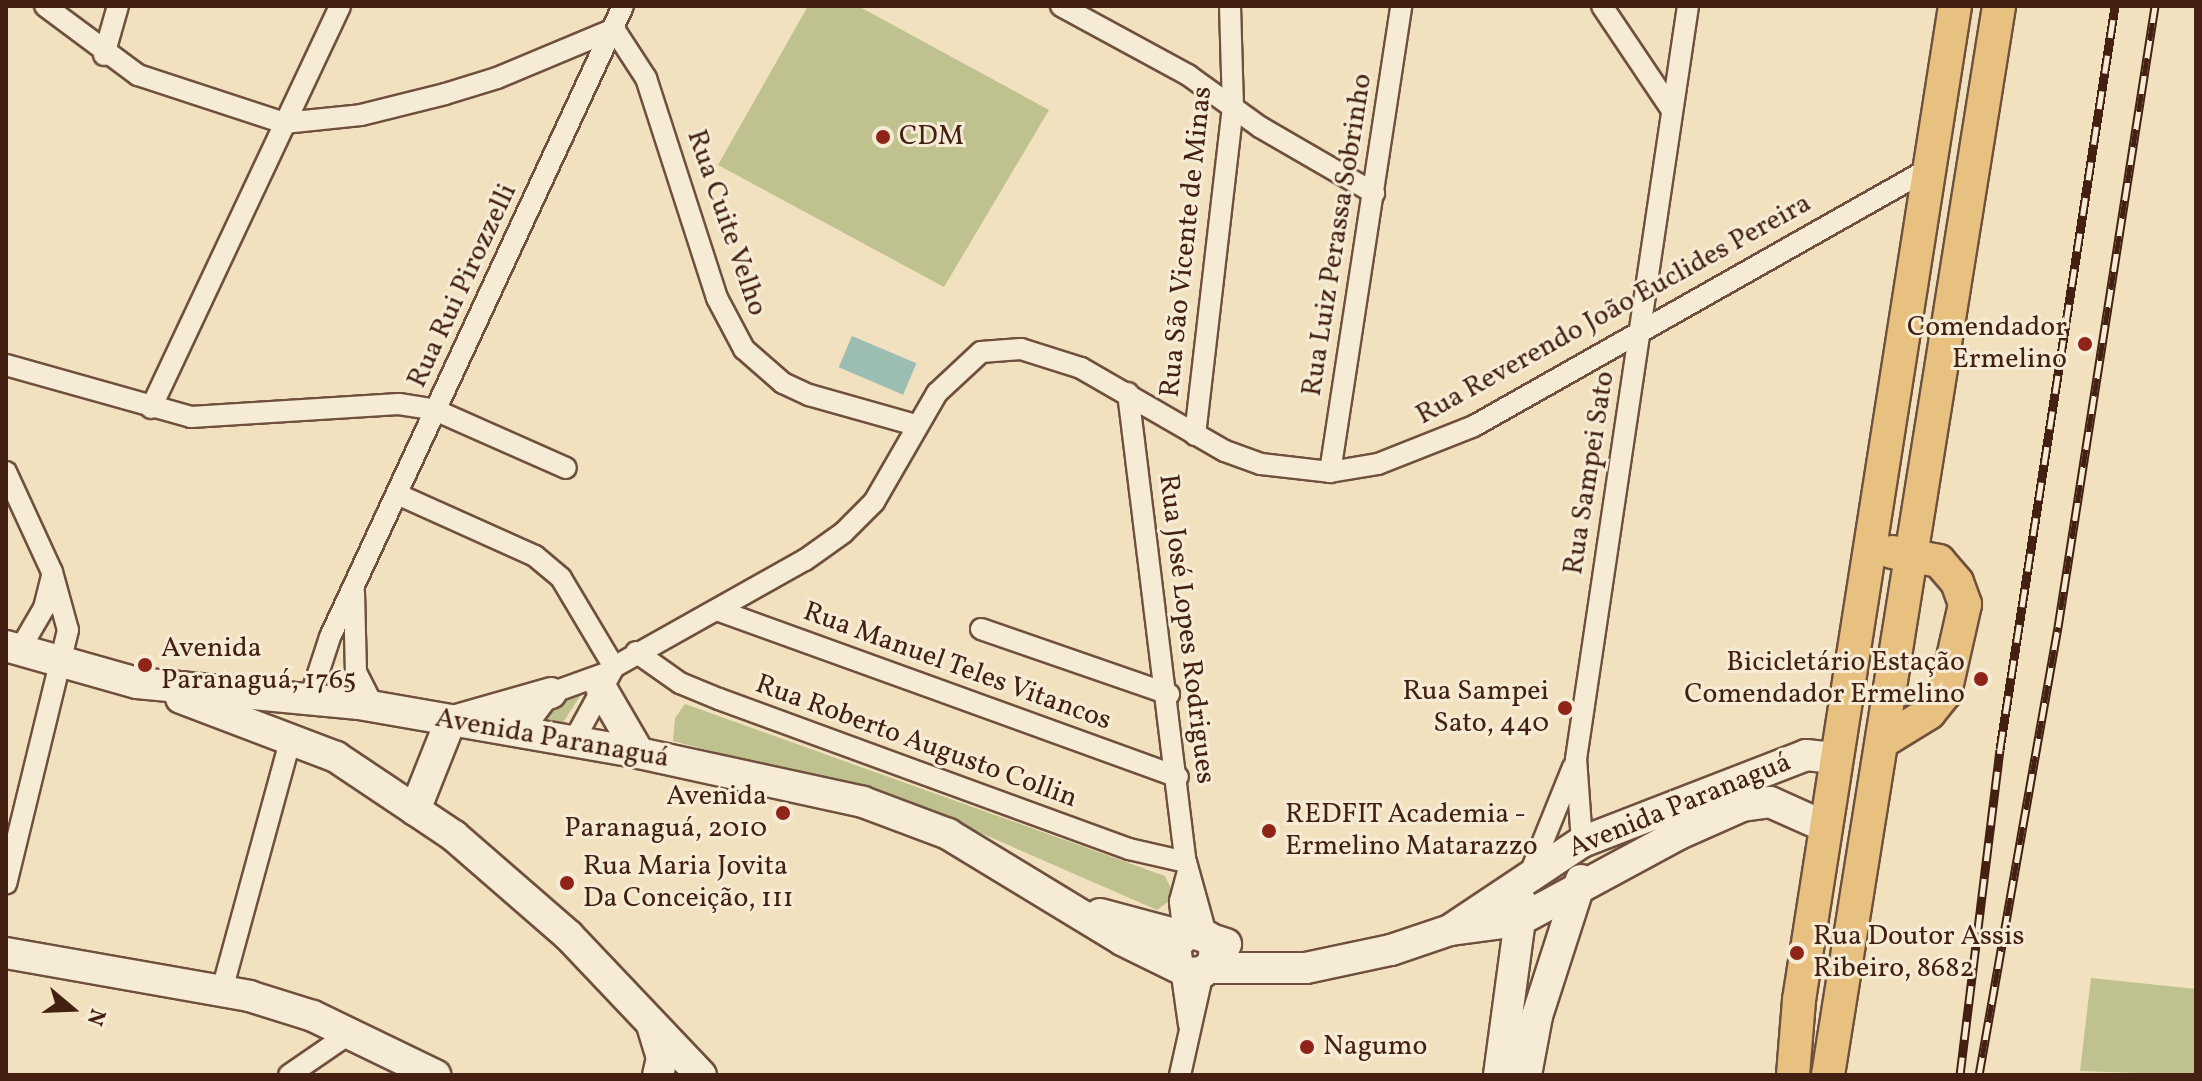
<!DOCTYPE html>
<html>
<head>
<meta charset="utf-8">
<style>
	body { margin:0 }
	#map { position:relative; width:2202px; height:1081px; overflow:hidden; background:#f1e1be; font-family:Vollkorn,serif }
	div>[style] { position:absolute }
	.green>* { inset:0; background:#bfc18e }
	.water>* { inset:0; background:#9bbdb2; transform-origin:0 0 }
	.roads { filter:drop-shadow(2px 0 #6f503e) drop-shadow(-2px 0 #6f503e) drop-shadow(0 2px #6f503e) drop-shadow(0 -2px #6f503e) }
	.street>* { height:20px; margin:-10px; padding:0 10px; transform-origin:10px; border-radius:10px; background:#f6ecd5 }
	.secondary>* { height:30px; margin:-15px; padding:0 15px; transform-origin:15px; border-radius:15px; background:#f6ecd5 }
	.primary>* { height:32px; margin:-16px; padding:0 16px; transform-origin:16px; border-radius:16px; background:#e8c07f }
	.rail>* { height:9px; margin-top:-4.5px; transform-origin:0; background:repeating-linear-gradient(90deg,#f6ecd5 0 18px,#442013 0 36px); box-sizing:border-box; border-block:2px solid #442013 }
	.dots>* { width:22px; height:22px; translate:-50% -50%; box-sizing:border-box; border:4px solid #f6ecd5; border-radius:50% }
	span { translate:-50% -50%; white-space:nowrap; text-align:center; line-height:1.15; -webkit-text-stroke:6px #f6ecd5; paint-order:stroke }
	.poi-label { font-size:28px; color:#442013 }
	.left { translate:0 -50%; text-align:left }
	.right { translate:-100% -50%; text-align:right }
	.street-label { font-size:28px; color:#442013 }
	.frame { position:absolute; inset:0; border:8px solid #442013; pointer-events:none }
	.north { position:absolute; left:32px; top:969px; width:80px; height:80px; -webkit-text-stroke:6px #f6ecd5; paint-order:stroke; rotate:109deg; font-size:22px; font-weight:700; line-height:32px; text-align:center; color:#442013 }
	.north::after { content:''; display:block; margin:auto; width:28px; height:36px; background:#442013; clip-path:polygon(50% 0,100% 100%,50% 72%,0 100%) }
</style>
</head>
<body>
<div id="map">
	<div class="green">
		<i style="clip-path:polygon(808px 6px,858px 6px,1049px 110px,944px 287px,718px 165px)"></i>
		<i style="clip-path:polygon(588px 684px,562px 724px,551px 721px,546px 714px,560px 697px)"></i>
		<i style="clip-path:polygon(685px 704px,1165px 876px,1175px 897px,1157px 910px,921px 807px,673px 741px,675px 718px)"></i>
		<i style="clip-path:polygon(2091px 978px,2196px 989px,2196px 1075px,2080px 1071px)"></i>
	</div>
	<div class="water">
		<i style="left:852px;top:336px;width:70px;height:34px;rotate:23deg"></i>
	</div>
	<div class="roads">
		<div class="street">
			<i style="left:45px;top:6px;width:116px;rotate:36.6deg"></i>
			<i style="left:138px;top:75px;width:154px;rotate:18.2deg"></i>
			<i style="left:284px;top:123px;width:77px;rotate:-5.9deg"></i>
			<i style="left:361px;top:115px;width:87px;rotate:-14deg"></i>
			<i style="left:445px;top:94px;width:54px;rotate:-17.1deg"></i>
			<i style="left:497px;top:78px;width:127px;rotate:-22.7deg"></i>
			<i style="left:614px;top:29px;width:59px;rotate:56.9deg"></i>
			<i style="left:646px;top:78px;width:231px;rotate:72.1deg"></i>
			<i style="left:717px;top:298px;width:58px;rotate:62.1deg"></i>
			<i style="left:744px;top:349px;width:52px;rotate:41.1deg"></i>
			<i style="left:783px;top:383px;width:29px;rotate:25deg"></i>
			<i style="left:809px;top:395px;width:111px;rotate:15.7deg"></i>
			<i style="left:1061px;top:6px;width:145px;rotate:28.5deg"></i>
			<i style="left:1188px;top:75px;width:89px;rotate:35.8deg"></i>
			<i style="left:1260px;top:127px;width:132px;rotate:30.1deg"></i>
			<i style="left:1602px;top:6px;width:125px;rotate:56.1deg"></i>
			<i style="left:104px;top:55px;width:51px;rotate:-74.1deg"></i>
			<i style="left:6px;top:365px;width:192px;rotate:15.7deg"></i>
			<i style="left:191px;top:417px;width:208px;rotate:-3.6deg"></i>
			<i style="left:399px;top:404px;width:36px;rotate:9deg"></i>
			<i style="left:435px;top:410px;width:143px;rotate:23.9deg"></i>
			<i style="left:1128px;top:393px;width:473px;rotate:83deg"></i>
			<i style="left:1186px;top:862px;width:75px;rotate:74.5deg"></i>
			<i style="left:151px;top:408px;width:444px;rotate:-64.8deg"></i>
			<i style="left:1195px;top:435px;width:330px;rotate:-83.4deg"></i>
			<i style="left:1233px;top:107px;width:101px;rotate:-91.7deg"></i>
			<i style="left:6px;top:472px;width:110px;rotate:65.3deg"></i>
			<i style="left:52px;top:572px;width:60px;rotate:74.6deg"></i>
			<i style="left:68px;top:630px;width:261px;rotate:103.7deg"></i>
			<i style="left:1330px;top:472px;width:471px;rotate:-81.3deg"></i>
			<i style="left:397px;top:494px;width:151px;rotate:24.2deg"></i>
			<i style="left:535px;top:556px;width:34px;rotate:40deg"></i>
			<i style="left:561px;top:578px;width:104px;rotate:59.2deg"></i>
			<i style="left:354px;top:592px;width:80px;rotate:88.6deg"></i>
			<i style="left:356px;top:672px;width:39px;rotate:63deg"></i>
			<i style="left:717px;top:610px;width:490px;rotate:19.9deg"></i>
			<i style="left:981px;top:629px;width:199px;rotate:19.1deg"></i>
			<i style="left:20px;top:649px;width:48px;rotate:-59.7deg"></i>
			<i style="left:44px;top:608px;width:33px;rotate:-76deg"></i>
			<i style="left:636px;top:652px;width:54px;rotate:35.2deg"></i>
			<i style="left:680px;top:683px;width:42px;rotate:22.3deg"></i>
			<i style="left:719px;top:699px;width:437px;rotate:20.1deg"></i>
			<i style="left:1129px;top:849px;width:58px;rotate:12.8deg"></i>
			<i style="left:310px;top:698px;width:64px;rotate:-71.8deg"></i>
			<i style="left:330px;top:637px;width:696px;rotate:-65.09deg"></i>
			<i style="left:521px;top:733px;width:50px;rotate:-53.1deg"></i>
			<i style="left:551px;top:693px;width:62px;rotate:-19.9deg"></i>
			<i style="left:573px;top:742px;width:85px;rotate:-61.3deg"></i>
			<i style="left:614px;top:667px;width:219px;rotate:-29.3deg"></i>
			<i style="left:805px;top:560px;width:47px;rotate:-35.4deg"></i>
			<i style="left:843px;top:533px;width:44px;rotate:-45deg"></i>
			<i style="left:874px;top:502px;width:126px;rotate:-60deg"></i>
			<i style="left:937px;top:393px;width:60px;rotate:-43deg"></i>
			<i style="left:981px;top:352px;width:40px;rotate:-4.3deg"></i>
			<i style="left:1021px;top:349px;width:63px;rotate:17.6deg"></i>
			<i style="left:1081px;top:368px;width:166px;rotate:30deg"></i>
			<i style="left:1225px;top:451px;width:38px;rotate:20deg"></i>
			<i style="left:1261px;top:464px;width:69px;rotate:6.6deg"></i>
			<i style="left:1330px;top:472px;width:49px;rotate:-9.5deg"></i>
			<i style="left:1378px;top:464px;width:103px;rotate:-21.6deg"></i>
			<i style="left:1474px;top:426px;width:526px;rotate:-29.49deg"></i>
			<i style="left:1582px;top:842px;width:83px;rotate:-94.1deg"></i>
			<i style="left:1576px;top:759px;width:761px;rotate:-81.54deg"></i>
			<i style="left:1531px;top:871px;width:112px;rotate:-68deg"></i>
			<i style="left:1184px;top:935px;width:34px;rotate:-97deg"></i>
			<i style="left:1180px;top:901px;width:30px;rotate:-75deg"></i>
			<i style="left:1181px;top:968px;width:58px;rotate:82deg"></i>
			<i style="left:222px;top:990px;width:261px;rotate:-74.7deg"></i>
			<i style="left:289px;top:1075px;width:74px;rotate:-34.5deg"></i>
			<i style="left:1180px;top:1075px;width:106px;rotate:-77.4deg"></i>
		</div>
		<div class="secondary">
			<i style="left:6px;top:646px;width:136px;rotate:15.8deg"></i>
			<i style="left:137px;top:683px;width:223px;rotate:5.4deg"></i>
			<i style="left:359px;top:704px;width:284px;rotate:9.9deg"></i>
			<i style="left:639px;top:753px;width:229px;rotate:12.3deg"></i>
			<i style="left:863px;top:802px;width:91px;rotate:20.6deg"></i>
			<i style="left:948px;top:834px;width:204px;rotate:31.3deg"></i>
			<i style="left:1122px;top:940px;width:75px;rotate:26.2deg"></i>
			<i style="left:1189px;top:973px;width:14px;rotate:-4deg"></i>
			<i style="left:1203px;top:972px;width:13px;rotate:-42deg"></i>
			<i style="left:1213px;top:963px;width:14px;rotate:-82deg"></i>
			<i style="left:1215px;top:949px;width:14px;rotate:-120deg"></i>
			<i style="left:601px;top:688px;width:75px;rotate:59.7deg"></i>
			<i style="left:181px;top:698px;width:166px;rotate:20.8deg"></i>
			<i style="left:336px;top:757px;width:142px;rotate:33.8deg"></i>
			<i style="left:454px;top:836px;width:151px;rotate:41deg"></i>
			<i style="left:568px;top:935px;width:193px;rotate:46.5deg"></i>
			<i style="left:415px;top:810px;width:95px;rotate:-68.3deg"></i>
			<i style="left:450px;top:722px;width:105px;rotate:-16deg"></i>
			<i style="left:1100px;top:914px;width:85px;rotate:15deg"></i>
			<i style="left:1451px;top:930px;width:68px;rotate:-7.7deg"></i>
			<i style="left:1518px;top:921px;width:183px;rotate:-28.4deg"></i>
			<i style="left:1679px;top:834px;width:69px;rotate:-24deg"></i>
			<i style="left:1742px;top:806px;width:28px;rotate:-8deg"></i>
			<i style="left:1770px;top:802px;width:61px;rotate:24.1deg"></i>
			<i style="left:6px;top:953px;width:247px;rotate:10deg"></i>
			<i style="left:249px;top:996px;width:67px;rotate:17.4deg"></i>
			<i style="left:313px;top:1016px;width:136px;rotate:25.8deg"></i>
			<i style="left:1178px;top:966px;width:20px;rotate:-99deg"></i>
			<i style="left:1175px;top:946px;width:20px;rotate:-45deg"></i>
			<i style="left:1189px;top:932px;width:39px;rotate:18deg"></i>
			<i style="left:1208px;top:968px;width:98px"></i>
			<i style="left:1306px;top:968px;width:87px;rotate:-12deg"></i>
			<i style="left:1391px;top:950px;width:62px;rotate:-18.7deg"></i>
			<i style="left:1450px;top:930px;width:159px;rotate:-33.7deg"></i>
			<i style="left:1582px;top:842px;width:240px;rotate:-21.2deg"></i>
			<i style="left:1806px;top:755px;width:31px;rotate:6deg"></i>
			<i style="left:652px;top:1025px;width:34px;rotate:73deg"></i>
			<i style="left:662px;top:1058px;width:17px;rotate:103deg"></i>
			<i style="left:1499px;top:1075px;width:173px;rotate:-82.3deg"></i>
			<i style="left:1526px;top:1075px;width:60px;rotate:-79.4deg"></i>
			<i style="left:1537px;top:1016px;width:143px;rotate:-72.1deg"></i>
		</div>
		<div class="primary">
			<i style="left:1885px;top:740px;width:52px;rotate:-31.5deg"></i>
			<i style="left:1929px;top:713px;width:26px;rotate:-51deg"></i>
			<i style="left:1945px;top:693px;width:91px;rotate:-77.3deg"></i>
			<i style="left:1965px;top:604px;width:23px;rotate:-110deg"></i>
			<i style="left:1957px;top:582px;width:28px;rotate:-131deg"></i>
			<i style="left:1939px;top:561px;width:48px;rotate:-169.2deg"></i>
			<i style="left:1793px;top:1075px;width:75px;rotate:-85.4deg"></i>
			<i style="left:1799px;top:1000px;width:1006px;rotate:-81.08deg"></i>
			<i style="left:1828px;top:1075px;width:1083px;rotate:-80.91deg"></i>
		</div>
	</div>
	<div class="rail">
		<i style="left:1960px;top:1075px;width:328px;rotate:-83deg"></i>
		<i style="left:2000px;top:749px;width:752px;rotate:-81.2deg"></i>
		<i style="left:1979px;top:1075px;width:455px;rotate:-80deg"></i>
		<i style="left:2058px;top:627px;width:629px;rotate:-81.12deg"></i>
	</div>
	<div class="dots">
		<i style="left:883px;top:137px;background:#8f2418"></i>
		<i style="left:2085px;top:344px;background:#8f2418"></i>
		<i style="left:145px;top:665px;background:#8f2418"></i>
		<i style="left:1981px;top:679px;background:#8f2418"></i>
		<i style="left:1565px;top:708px;background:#8f2418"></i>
		<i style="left:783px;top:813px;background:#8f2418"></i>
		<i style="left:1269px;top:831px;background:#8f2418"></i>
		<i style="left:567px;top:883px;background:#8f2418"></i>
		<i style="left:1797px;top:953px;background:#8f2418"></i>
		<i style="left:1307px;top:1047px;background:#8f2418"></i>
	</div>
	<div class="poi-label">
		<span class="left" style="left:899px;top:137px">CDM</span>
		<span class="right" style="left:2067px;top:344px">Comendador<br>Ermelino</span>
		<span class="left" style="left:161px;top:665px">Avenida<br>Paranaguá, 1765</span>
		<span class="right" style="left:1965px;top:679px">Bicicletário Estação<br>Comendador Ermelino</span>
		<span class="right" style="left:1549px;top:708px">Rua Sampei<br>Sato, 440</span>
		<span class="right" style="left:767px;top:813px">Avenida<br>Paranaguá, 2010</span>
		<span class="left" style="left:1285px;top:831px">REDFIT Academia -<br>Ermelino Matarazzo</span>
		<span class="left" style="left:583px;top:883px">Rua Maria Jovita<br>Da Conceição, 111</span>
		<span class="left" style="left:1813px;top:953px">Rua Doutor Assis<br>Ribeiro, 8682</span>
		<span class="left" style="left:1323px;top:1047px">Nagumo</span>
	</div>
	<div class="street-label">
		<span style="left:726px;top:223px;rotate:71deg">Rua Cuite Velho</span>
		<span style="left:1338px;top:235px;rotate:-81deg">Rua Luiz Perassa Sobrinho</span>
		<span style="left:1187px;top:242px;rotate:-84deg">Rua São Vicente de Minas</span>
		<span style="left:463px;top:286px;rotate:-65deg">Rua Rui Pirozzelli</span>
		<span style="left:1614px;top:310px;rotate:-29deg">Rua Reverendo João Euclides Pereira</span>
		<span style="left:1590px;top:473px;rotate:-81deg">Rua Sampei Sato</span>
		<span style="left:1186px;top:629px;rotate:83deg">Rua José Lopes Rodrigues</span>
		<span style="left:957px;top:667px;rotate:20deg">Rua Manuel Teles Vitancos</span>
		<span style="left:552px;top:739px;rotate:10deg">Avenida Paranaguá</span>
		<span style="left:916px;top:742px;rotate:20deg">Rua Roberto Augusto Collin</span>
		<span style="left:1680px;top:806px;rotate:-22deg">Avenida Paranaguá</span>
	</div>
	<div class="frame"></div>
	<div class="north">N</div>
</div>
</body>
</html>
